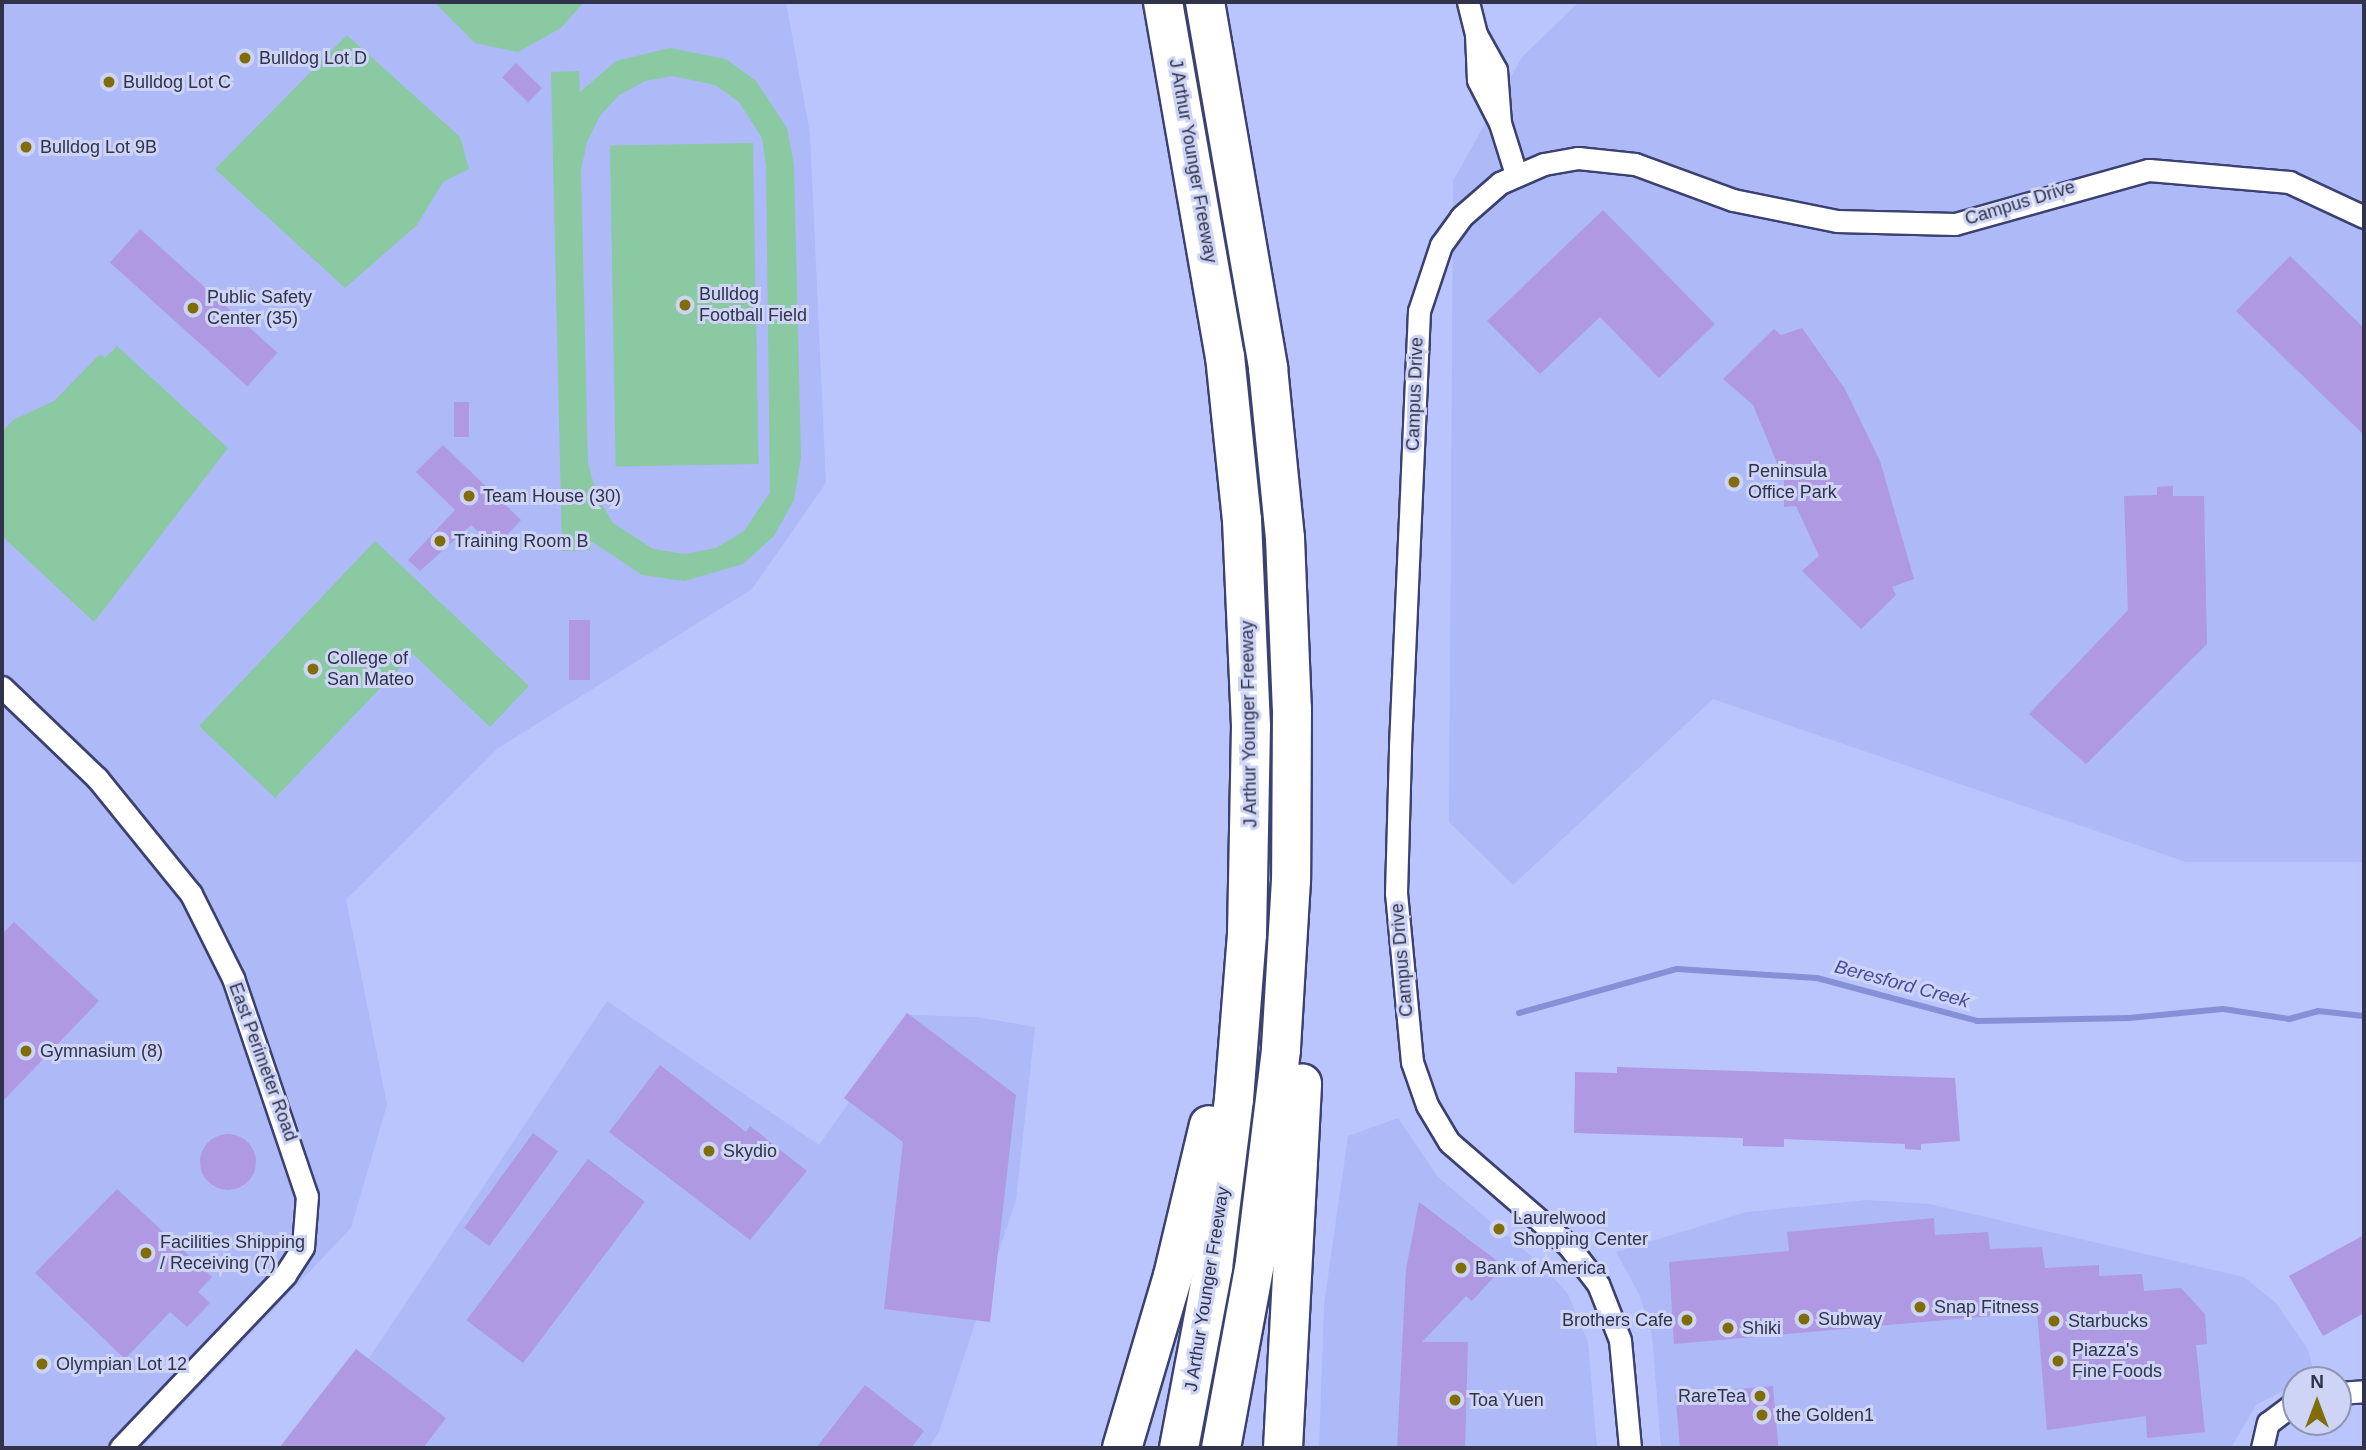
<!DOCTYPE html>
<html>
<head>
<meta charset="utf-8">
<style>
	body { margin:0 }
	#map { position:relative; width:2366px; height:1450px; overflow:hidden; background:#bbc5fd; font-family:Arial,sans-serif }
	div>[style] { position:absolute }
	.built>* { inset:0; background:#aeb9f8 }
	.green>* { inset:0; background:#8ac9a2; transform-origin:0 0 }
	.stream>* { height:6px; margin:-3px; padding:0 3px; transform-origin:3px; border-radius:3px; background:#8590d7 }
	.building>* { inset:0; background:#ae99e2; transform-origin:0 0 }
	.round { border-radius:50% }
	.roads { filter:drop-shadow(2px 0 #3b4170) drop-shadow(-2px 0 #3b4170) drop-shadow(0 2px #3b4170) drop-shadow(0 -2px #3b4170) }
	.minor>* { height:21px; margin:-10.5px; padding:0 10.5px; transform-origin:10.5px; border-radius:10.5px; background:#fff }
	.motorway>* { height:38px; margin:-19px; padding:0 19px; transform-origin:19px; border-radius:19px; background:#fff }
	.dots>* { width:19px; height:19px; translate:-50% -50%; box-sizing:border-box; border:4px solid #ced4f6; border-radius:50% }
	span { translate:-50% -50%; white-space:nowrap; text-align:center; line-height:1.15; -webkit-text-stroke:6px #ced4f6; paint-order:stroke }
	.poi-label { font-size:18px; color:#30334a }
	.left { translate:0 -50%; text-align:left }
	.right { translate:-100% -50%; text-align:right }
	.street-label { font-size:18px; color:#30334a }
	.water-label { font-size:19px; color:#454ba0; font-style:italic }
	.frame { position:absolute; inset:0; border:4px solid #30334a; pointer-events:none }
	.north { position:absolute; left:2282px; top:1366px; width:70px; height:70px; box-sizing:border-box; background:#ced4f6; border:2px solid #8f94b1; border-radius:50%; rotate:0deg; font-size:19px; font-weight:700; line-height:28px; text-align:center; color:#30334a }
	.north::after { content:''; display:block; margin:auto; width:24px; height:32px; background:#806d09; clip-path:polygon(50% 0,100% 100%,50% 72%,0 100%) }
</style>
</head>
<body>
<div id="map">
	<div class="built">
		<i style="clip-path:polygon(2px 2px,786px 2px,810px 133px,826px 483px,752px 589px,497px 749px,346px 900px,387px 1105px,351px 1228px,142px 1448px,2px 1448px)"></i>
		<i style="clip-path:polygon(1579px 2px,2364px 2px,2364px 862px,2186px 862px,1713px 699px,1513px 885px,1449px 822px,1453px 181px,1522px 57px)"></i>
		<i style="clip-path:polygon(607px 1001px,819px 1145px,910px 1015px,977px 1017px,1035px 1027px,1016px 1200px,939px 1432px,929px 1448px,309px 1448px)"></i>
		<i style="clip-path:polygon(1398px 1118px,1438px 1177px,1544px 1267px,1568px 1294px,1588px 1342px,1597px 1448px,1319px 1448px,1324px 1304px,1348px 1136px)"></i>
		<i style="clip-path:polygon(1867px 1200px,1930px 1204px,2244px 1277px,2276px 1303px,2308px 1349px,2314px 1374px,2256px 1405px,2231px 1448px,1661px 1448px,1652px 1335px,1640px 1296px,1616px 1252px,1746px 1212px)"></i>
	</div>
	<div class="green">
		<i style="clip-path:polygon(434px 2px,584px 2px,561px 28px,518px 52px,475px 43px)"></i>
		<i style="clip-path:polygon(347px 35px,460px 137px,469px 169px,443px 182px,417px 225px,345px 288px,215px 169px)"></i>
		<i style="clip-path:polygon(evenodd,670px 48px,726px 59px,756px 81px,787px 128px,794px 165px,801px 457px,794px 500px,774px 536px,743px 564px,684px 581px,642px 575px,591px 541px,590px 550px,562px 551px,551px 72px,579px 71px,580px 92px,616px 61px,670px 48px,673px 76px,715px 85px,739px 102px,762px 138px,766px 165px,770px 492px,744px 531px,716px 548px,685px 554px,653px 549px,613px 523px,597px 496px,588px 463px,581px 170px,587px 142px,600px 116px,619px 95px,645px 81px,673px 76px)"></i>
		<i style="left:753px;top:143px;width:321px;height:143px;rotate:89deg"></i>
		<i style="clip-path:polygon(117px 346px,228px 448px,94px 622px,2px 536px,2px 432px,13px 420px,54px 401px,100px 354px,105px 358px)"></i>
		<i style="clip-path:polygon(375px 541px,529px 686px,490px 727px,413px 654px,275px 798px,199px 726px)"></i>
	</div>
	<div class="stream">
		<i style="left:1519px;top:1013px;width:164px;rotate:-15.6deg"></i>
		<i style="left:1677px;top:969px;width:140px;rotate:3.7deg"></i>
		<i style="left:1817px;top:978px;width:166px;rotate:15deg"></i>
		<i style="left:1977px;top:1021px;width:152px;rotate:-1.1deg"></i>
		<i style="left:2129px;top:1018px;width:94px;rotate:-5.5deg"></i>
		<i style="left:2223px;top:1009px;width:67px;rotate:8.6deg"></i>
		<i style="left:2289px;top:1019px;width:30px;rotate:-15deg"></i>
		<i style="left:2318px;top:1011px;width:46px;rotate:6.2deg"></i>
	</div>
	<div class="building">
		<i style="left:516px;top:63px;width:36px;height:20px;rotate:44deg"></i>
		<i style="clip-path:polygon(1603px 210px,1715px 324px,1659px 378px,1600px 317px,1540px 374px,1487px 321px)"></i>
		<i style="left:140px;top:229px;width:185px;height:45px;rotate:42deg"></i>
		<i style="clip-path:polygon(2290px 256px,2364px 328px,2364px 435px,2236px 311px)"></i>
		<i style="clip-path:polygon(1802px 328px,1845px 389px,1880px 461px,1914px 579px,1892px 587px,1896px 595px,1861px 629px,1802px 571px,1819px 556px,1796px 506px,1784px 507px,1784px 480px,1753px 405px,1723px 379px,1774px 329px,1781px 335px)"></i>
		<i style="left:454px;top:402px;width:15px;height:35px"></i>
		<i style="clip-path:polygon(443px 445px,521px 520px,495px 548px,471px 525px,420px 571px,408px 560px,455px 510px,416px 472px)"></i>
		<i style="clip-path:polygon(2173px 486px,2173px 496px,2204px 496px,2207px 644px,2086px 764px,2029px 714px,2128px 610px,2124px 496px,2157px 495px,2157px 487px)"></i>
		<i style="left:569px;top:620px;width:21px;height:60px"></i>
		<i style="clip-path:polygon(14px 922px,99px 1001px,2px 1102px,2px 934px)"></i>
		<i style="clip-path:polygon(907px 1013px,1016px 1095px,990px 1322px,884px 1309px,903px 1142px,844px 1098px)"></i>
		<i style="clip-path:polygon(660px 1065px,746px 1132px,750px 1126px,807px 1171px,750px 1240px,609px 1132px)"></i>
		<i style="clip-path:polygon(1617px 1067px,1955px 1078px,1960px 1141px,1921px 1144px,1921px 1150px,1905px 1149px,1905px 1144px,1784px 1139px,1784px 1147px,1743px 1146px,1743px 1138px,1574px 1133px,1575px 1072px,1617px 1073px)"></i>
		<i style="left:533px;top:1133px;width:31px;height:117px;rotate:36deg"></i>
		<i class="round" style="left:200px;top:1134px;width:56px;height:56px"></i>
		<i style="left:588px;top:1159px;width:71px;height:202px;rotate:37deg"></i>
		<i style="clip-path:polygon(117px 1189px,212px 1277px,198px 1292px,210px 1303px,187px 1327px,170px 1312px,125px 1359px,35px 1273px)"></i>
		<i style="clip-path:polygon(1419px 1202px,1504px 1266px,1472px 1301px,1466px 1296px,1422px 1342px,1468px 1342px,1465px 1448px,1397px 1448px,1406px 1269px)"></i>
		<i style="clip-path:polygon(1934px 1218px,1935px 1235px,1988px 1232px,1990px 1249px,2042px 1247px,2045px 1268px,2099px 1265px,2099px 1276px,2142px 1274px,2144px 1291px,2181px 1288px,2205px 1314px,2207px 1344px,2196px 1345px,2205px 1432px,2147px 1438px,2146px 1416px,2047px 1430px,2037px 1312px,1674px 1344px,1669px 1262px,1789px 1251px,1787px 1232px)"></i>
		<i style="clip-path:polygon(2364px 1235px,2364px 1313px,2323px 1336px,2289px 1276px)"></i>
		<i style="clip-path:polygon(356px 1349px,446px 1418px,423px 1448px,279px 1448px)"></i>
		<i style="clip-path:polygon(865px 1385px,924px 1431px,911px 1448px,816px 1448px)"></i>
		<i style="left:1773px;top:1386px;width:62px;height:98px;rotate:85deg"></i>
	</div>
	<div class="roads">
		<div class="minor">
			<i style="left:1468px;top:2px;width:33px;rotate:76deg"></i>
			<i style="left:1476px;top:34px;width:41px;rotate:60.9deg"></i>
			<i style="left:1496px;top:70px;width:53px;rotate:85.7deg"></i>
			<i style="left:1500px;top:123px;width:53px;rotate:72.6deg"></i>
			<i style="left:1476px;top:34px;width:46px;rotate:87.5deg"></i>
			<i style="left:1478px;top:80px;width:46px;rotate:62.9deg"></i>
			<i style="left:2px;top:687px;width:132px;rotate:43.8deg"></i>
			<i style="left:97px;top:778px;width:149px;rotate:51deg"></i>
			<i style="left:191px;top:894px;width:94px;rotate:63.4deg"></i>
			<i style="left:233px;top:978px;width:230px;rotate:71.3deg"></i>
			<i style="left:307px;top:1196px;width:51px;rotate:94.5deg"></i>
			<i style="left:303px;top:1247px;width:33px;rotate:123deg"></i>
			<i style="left:285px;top:1275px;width:239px;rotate:133.6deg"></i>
			<i style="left:2338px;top:1393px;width:26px;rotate:-4deg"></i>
			<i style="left:1630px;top:1448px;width:108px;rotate:-95.3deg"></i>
			<i style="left:1620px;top:1340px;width:60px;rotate:-111.4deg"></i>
			<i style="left:1598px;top:1284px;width:49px;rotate:-127.6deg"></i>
			<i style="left:1568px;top:1245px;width:157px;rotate:-139.1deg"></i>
			<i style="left:1449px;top:1142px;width:43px;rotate:-120.7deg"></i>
			<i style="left:1427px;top:1105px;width:46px;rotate:-109.2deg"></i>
			<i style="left:1412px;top:1062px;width:170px;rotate:-95.4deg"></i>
			<i style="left:1396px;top:893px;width:147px;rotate:-88.4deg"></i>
			<i style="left:1400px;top:746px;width:435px;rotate:-87.5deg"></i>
			<i style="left:1419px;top:311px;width:70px;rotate:-71.6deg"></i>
			<i style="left:1441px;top:245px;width:34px;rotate:-54deg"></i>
			<i style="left:1461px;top:217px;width:52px;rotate:-41.1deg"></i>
			<i style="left:1500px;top:183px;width:48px;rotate:-23.4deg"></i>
			<i style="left:1544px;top:164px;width:35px;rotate:-10deg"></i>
			<i style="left:1578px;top:158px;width:57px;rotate:6deg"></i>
			<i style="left:1635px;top:164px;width:104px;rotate:20.2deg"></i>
			<i style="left:1733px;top:200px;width:106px;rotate:11.4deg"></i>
			<i style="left:1837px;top:221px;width:118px;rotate:1.5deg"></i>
			<i style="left:1955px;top:224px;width:201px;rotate:-15.6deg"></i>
			<i style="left:2149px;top:170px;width:141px;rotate:4.9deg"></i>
			<i style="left:2289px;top:182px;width:83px;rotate:25deg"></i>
			<i style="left:2262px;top:1448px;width:26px;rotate:-77deg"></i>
			<i style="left:2268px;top:1423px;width:35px;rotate:-37deg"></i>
		</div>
		<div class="motorway">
			<i style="left:1163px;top:2px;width:359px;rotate:80.1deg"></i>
			<i style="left:1225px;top:356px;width:165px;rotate:84.1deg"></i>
			<i style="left:1242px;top:520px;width:206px;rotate:87.5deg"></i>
			<i style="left:1251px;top:726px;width:208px;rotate:91.1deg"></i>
			<i style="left:1247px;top:934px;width:166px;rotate:94.5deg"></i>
			<i style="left:1234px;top:1099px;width:170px;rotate:97.1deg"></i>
			<i style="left:1213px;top:1268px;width:183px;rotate:100.7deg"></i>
			<i style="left:1205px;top:2px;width:371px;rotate:80.2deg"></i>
			<i style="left:1268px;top:368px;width:171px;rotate:84.3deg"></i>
			<i style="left:1285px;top:538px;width:171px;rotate:87.7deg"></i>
			<i style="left:1292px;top:709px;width:171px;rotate:90.3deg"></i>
			<i style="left:1291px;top:880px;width:170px;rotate:93.4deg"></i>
			<i style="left:1281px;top:1050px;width:215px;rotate:97deg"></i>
			<i style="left:1255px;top:1263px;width:188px;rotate:100.4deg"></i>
			<i style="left:1122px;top:1448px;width:179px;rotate:-73.5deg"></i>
			<i style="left:1173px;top:1276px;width:155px;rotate:-76.6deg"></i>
			<i style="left:1283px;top:1448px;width:365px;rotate:-87deg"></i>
		</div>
	</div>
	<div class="dots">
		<i style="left:245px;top:58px;background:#806d09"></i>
		<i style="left:109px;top:82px;background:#806d09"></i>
		<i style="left:26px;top:147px;background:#806d09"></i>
		<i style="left:685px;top:305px;background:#806d09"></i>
		<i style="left:193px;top:308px;background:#806d09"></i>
		<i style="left:1734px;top:482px;background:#806d09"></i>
		<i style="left:469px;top:496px;background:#806d09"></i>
		<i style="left:440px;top:541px;background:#806d09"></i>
		<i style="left:313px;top:669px;background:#806d09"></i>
		<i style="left:26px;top:1051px;background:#806d09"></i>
		<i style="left:709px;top:1151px;background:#806d09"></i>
		<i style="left:1499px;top:1229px;background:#806d09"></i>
		<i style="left:146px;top:1253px;background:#806d09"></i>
		<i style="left:1461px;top:1268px;background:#806d09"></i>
		<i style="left:1920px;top:1307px;background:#806d09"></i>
		<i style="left:1804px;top:1319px;background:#806d09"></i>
		<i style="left:1687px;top:1320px;background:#806d09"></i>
		<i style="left:2054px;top:1321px;background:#806d09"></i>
		<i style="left:1728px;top:1328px;background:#806d09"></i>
		<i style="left:2058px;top:1361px;background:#806d09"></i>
		<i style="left:42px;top:1364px;background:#806d09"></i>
		<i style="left:1760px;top:1396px;background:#806d09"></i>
		<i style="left:1455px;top:1400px;background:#806d09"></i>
		<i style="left:1762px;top:1415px;background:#806d09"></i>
	</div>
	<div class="poi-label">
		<span class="left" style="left:259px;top:58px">Bulldog Lot D</span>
		<span class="left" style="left:123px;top:82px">Bulldog Lot C</span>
		<span class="left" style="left:40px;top:147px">Bulldog Lot 9B</span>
		<span class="left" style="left:699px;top:305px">Bulldog<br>Football Field</span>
		<span class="left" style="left:207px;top:308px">Public Safety<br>Center (35)</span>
		<span class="left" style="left:1748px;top:482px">Peninsula<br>Office Park</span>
		<span class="left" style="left:483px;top:496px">Team House (30)</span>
		<span class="left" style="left:454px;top:541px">Training Room B</span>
		<span class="left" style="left:327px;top:669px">College of<br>San Mateo</span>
		<span class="left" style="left:40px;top:1051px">Gymnasium (8)</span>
		<span class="left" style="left:723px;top:1151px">Skydio</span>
		<span class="left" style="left:1513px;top:1229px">Laurelwood<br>Shopping Center</span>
		<span class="left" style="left:160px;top:1253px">Facilities Shipping<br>/ Receiving (7)</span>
		<span class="left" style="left:1475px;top:1268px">Bank of America</span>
		<span class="left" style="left:1934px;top:1307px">Snap Fitness</span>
		<span class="left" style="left:1818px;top:1319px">Subway</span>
		<span class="right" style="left:1673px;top:1320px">Brothers Cafe</span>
		<span class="left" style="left:2068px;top:1321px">Starbucks</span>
		<span class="left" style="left:1742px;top:1328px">Shiki</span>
		<span class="left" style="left:2072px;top:1361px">Piazza's<br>Fine Foods</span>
		<span class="left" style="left:56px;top:1364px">Olympian Lot 12</span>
		<span class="right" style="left:1746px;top:1396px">RareTea</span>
		<span class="left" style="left:1469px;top:1400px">Toa Yuen</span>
		<span class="left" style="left:1776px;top:1415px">the Golden1</span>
	</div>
	<div class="street-label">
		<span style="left:1193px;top:161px;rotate:80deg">J Arthur Younger Freeway</span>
		<span style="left:2020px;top:203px;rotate:-17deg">Campus Drive</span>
		<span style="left:1415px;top:394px;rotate:-88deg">Campus Drive</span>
		<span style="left:1249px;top:724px;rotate:-91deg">J Arthur Younger Freeway</span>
		<span style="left:1402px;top:960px;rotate:-95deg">Campus Drive</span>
		<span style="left:263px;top:1062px;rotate:70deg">East Perimeter Road</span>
		<span style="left:1207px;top:1289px;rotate:-81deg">J Arthur Younger Freeway</span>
	</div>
	<div class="water-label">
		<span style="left:1902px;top:984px;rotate:15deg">Beresford Creek</span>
	</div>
	<div class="frame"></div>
	<div class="north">N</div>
</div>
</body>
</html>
